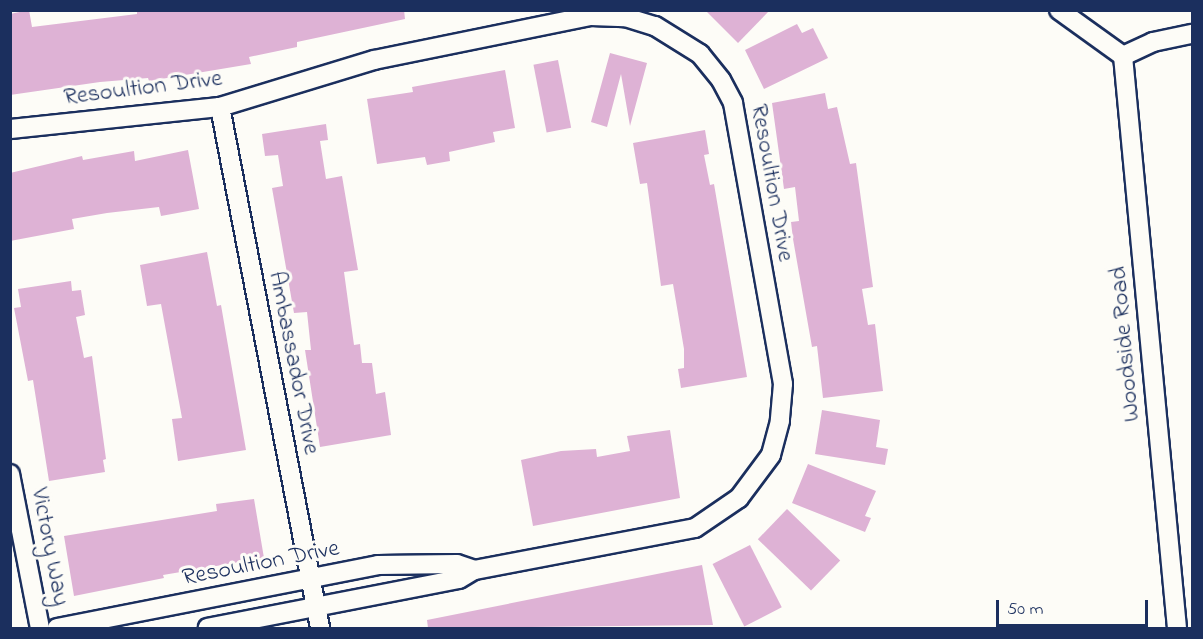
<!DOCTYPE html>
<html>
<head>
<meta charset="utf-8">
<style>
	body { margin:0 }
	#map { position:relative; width:1203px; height:639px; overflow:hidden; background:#fdfcf7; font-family:"Indie Flower",sans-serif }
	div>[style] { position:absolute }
	.building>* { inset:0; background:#deb2d5; transform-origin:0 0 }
	.roads { filter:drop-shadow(2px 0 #1b2f5e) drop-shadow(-2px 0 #1b2f5e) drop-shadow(0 2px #1b2f5e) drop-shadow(0 -2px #1b2f5e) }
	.street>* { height:18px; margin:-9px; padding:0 9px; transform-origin:9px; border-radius:9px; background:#fdfcf7 }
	span { translate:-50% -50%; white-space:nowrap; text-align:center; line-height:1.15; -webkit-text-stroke:6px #fdfcf7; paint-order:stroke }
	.street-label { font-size:24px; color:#1b2f5e }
	.frame { position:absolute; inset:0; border:12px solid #1b2f5e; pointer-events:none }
	.scale { position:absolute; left:996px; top:600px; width:152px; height:27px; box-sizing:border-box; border:3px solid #1b2f5e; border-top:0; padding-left:8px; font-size:18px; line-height:21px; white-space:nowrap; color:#1b2f5e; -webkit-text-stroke:4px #fdfcf7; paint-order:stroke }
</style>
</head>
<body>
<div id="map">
	<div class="building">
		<i style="clip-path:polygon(29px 10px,32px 27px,137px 14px,137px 10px,404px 10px,405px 19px,297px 42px,297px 47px,249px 57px,251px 64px,149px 81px,148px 78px,100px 82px,10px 95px,10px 14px)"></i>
		<i style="clip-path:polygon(705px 10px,770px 10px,738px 43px)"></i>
		<i style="clip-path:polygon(797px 24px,802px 33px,813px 28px,828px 58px,764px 89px,745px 50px)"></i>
		<i style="clip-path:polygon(610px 53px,647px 63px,630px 126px,621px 74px,607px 127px,591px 122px)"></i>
		<i style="left:558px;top:60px;width:69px;height:25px;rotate:79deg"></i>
		<i style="clip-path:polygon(505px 70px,515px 128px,493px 132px,495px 142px,449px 152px,450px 161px,427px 165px,425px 157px,377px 164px,367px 99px,413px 92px,412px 87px)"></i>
		<i style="clip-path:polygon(825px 93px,828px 109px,837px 107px,850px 164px,856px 163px,873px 287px,862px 289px,868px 325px,875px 324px,883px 391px,823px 398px,817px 346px,812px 347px,793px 239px,791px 222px,799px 221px,795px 187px,784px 189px,772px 103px)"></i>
		<i style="clip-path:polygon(326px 124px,328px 140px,320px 141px,326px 179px,342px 176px,358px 270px,344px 272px,354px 345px,360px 344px,362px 363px,372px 363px,376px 394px,385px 392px,391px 435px,320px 447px,305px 350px,311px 350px,307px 312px,294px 313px,272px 188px,283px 186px,278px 155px,265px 156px,262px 134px)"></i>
		<i style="clip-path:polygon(705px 130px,709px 154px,704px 155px,710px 185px,714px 184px,747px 377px,681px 388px,678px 369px,684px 368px,684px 349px,673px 284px,661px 286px,647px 183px,640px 184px,633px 143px)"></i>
		<i style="clip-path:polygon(188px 150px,199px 209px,161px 216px,159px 207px,107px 213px,72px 219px,74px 229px,10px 241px,10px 173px,82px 156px,83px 160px,134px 151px,135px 161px)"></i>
		<i style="clip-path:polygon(207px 252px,217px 306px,221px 305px,246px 450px,178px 461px,172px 419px,182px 418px,161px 304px,147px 306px,140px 265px)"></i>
		<i style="clip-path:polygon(71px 281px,72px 291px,81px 290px,85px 315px,76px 317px,84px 358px,92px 356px,106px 459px,103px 460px,105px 472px,49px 481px,33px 380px,28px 381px,14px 308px,21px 307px,18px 289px)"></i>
		<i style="clip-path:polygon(822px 410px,880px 420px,876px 447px,888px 449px,885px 465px,815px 454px)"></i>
		<i style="clip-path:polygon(670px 430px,680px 498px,533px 526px,521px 460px,561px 451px,596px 449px,597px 457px,630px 451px,627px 436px)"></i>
		<i style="clip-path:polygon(808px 464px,876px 491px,865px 516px,871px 518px,865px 532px,792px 503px)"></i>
		<i style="clip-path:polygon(254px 499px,264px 558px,163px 575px,164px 578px,74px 596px,64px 536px,217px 511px,216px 504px)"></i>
		<i style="left:787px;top:509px;width:74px;height:42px;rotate:44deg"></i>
		<i style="left:750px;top:545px;width:70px;height:42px;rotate:63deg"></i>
		<i style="clip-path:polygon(702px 565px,713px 625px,428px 628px,427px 620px)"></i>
	</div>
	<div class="roads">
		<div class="street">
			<i style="left:1059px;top:10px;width:79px;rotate:35.7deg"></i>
			<i style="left:1123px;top:56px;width:575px;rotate:84.61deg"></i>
			<i style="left:1123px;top:56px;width:33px;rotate:-25deg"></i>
			<i style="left:1153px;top:42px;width:40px;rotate:-12deg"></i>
			<i style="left:220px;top:107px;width:531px;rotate:79.13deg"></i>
			<i style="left:10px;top:129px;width:211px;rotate:-6deg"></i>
			<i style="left:220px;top:107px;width:161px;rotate:-17deg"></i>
			<i style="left:374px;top:60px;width:221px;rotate:-11.5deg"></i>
			<i style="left:591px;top:16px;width:34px;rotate:2deg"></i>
			<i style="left:625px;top:17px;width:31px;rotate:17deg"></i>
			<i style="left:655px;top:26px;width:53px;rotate:31.9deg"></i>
			<i style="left:700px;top:54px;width:33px;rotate:51deg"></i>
			<i style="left:721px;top:80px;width:26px;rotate:62deg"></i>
			<i style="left:733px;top:103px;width:285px;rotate:79.9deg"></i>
			<i style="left:783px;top:384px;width:37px;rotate:95deg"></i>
			<i style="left:780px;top:421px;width:35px;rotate:105deg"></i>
			<i style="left:771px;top:455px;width:54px;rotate:126.7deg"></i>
			<i style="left:739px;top:498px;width:53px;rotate:145.7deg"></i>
			<i style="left:695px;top:528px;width:225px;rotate:169.2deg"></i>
			<i style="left:10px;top:474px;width:157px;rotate:79deg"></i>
			<i style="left:57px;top:628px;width:327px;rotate:-11.1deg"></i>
			<i style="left:378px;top:565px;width:79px;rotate:-0.7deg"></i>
			<i style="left:457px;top:564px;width:18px;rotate:19deg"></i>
			<i style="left:474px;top:570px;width:17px;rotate:149deg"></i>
			<i style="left:459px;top:579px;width:256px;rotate:169deg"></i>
		</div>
	</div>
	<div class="street-label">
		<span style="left:143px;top:89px;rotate:-7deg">Resoultion Drive</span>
		<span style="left:771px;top:183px;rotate:80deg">Resoultion Drive</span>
		<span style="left:1126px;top:344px;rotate:-95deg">Woodside Road</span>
		<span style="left:293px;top:363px;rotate:79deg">Ambassador Drive</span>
		<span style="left:49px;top:547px;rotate:79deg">Victory Way</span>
		<span style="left:261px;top:564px;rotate:-11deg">Resoultion Drive</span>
	</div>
	<div class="frame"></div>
	<div class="scale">50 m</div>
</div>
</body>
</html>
